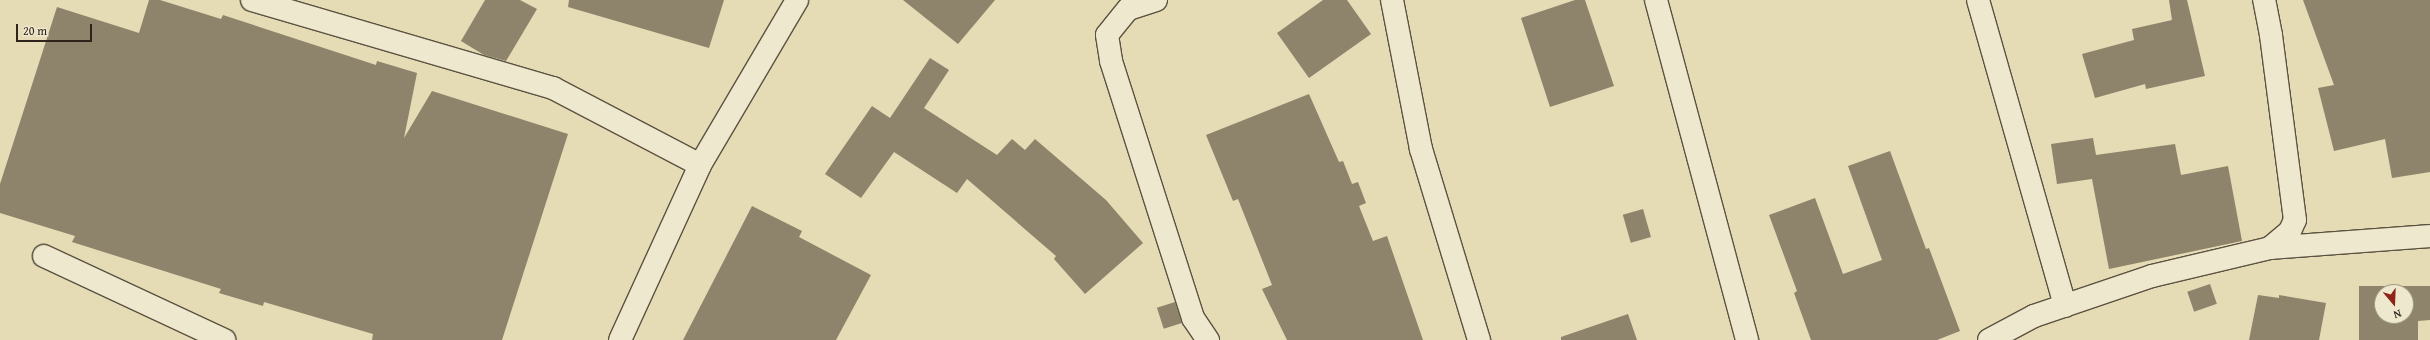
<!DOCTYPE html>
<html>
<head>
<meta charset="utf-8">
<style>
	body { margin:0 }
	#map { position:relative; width:2430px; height:340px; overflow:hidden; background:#e5dbb4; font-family:"Gentium Book Plus",serif }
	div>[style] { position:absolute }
	.building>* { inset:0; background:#8e836b; transform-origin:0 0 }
	.roads { filter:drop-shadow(1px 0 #5c5242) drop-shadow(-1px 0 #5c5242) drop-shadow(0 1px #5c5242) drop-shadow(0 -1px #5c5242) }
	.minor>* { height:22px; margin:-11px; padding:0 11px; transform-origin:11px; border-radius:11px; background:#eee8ce }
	span { translate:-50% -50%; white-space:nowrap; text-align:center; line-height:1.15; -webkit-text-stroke:3px #eee8ce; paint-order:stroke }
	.north { position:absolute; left:2374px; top:284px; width:40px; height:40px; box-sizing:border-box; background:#eee8ce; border:1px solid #a29a87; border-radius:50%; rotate:161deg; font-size:11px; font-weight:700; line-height:16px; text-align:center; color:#2f241c }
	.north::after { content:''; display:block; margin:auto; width:14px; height:18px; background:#8f2418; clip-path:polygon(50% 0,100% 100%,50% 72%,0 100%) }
	.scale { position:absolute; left:16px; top:24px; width:76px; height:18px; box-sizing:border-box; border:2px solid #2f241c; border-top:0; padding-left:5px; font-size:12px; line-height:14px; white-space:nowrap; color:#2f241c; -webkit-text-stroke:3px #eee8ce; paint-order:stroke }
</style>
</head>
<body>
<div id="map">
	<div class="building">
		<i style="clip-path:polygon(149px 0,160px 0,221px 19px,223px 15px,376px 65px,377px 61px,417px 73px,404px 138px,432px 91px,568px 134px,502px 340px,372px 340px,373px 334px,264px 302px,263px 306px,219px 293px,221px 289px,72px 242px,75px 236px,0 213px,0 184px,57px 7px,139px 33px)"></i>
		<i style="clip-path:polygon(485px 0,520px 0,537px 9px,506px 61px,484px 55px,461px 41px)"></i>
		<i style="clip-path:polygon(569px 0,724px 0,709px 48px,568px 7px)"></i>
		<i style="clip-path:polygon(903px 0,995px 0,958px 44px)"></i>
		<i style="clip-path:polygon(1323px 0,1347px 0,1371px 34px,1309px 78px,1277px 33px)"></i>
		<i style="clip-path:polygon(1575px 0,1585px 0,1614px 86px,1550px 107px,1521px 18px)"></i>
		<i style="clip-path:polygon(2169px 0,2187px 0,2205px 76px,2146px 89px,2145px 84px,2095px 98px,2082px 54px,2134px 40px,2132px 29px,2172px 20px)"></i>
		<i style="clip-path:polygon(2303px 0,2430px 0,2430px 172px,2392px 178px,2385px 139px,2334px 151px,2318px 88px,2334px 85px)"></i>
		<i style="clip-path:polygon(930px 58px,949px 70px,924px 108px,997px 155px,1012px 139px,1025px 150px,1035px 139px,1106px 200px,1143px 243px,1085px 294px,1054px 259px,1056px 256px,967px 179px,957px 193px,894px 152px,861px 198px,825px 174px,872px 106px,890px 118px)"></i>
		<i style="clip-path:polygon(1309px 94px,1339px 162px,1343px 161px,1352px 184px,1358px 182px,1366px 203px,1359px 206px,1373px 241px,1387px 236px,1423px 340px,1287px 340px,1262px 289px,1272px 285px,1238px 199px,1233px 201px,1206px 135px)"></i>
		<i style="clip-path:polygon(2093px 138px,2096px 155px,2175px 144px,2181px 175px,2228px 166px,2242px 241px,2109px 269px,2092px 179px,2057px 184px,2051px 144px)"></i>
		<i style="clip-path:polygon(1890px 151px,1926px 249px,1929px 248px,1960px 331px,1937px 340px,1811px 340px,1794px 293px,1797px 291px,1769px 215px,1815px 198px,1843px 274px,1882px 260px,1848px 166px)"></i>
		<i style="clip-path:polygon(752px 206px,802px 231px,799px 237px,871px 275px,836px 340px,683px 340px)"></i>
		<i style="left:1643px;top:209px;width:29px;height:21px;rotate:74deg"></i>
		<i style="left:2210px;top:284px;width:21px;height:24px;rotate:71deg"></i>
		<i style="clip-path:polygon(evenodd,2359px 286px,2430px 286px,2430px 320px,2418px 321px,2418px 340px,2359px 340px,2359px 286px,2382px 292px,2406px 292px,2406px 316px,2382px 316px,2382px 292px)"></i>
		<i style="clip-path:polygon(2258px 295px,2279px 298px,2279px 295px,2326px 303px,2319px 340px,2249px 340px)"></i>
		<i style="left:1175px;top:302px;width:22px;height:19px;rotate:72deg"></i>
		<i style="clip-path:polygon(1628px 314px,1637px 340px,1561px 340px,1561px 337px)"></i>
	</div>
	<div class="roads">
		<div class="minor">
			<i style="left:252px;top:0;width:314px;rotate:16.3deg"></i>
			<i style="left:553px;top:88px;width:166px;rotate:27.6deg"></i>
			<i style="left:1156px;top:0;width:29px;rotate:162deg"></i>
			<i style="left:1128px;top:9px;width:33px;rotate:129deg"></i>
			<i style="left:1107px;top:35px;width:26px;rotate:81deg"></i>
			<i style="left:1111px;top:61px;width:270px;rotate:72.3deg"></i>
			<i style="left:1193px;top:318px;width:27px;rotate:56deg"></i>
			<i style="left:1392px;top:0;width:152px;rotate:79deg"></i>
			<i style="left:1421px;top:149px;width:200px;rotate:73.1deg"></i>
			<i style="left:1656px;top:0;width:352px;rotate:75deg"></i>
			<i style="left:1978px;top:0;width:318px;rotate:74.1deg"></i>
			<i style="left:2270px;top:248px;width:160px;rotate:-4.3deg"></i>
			<i style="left:44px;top:256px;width:199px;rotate:25deg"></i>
			<i style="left:620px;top:340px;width:192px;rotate:-65.4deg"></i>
			<i style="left:700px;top:165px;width:191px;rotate:-59.5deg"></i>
			<i style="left:1989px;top:340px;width:51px;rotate:-28.1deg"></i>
			<i style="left:2034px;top:316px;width:125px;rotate:-18.7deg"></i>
			<i style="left:2152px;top:276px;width:121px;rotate:-13.3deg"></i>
			<i style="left:2270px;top:248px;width:26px;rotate:-40deg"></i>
			<i style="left:2290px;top:231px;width:12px;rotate:-66deg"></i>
			<i style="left:2295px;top:220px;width:187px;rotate:-97.4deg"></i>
			<i style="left:2271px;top:35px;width:36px;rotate:-101deg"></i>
		</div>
	</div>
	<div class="north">N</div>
	<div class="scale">20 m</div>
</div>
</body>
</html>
